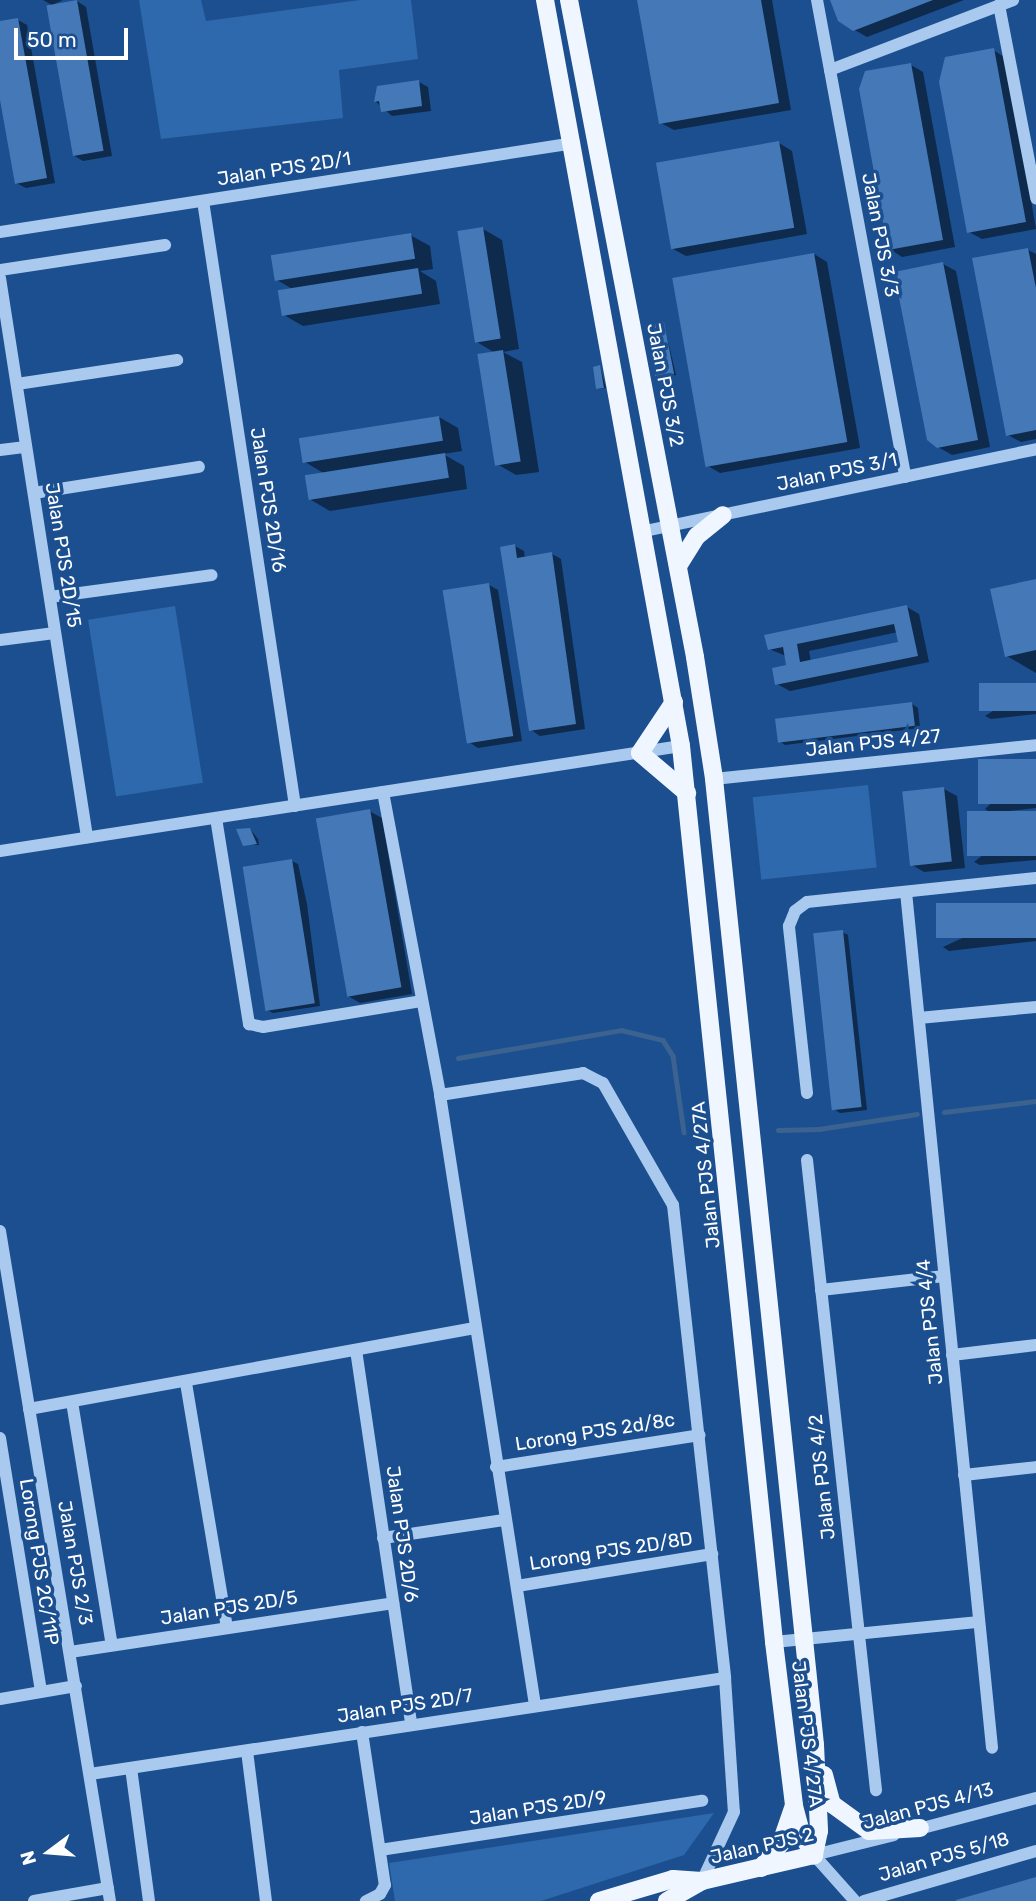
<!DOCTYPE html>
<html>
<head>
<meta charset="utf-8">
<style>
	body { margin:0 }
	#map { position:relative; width:1036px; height:1901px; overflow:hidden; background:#1b4f8f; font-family:Rubik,sans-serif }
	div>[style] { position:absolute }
	.green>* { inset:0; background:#2e69ad; transform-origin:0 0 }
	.shadow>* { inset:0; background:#0007 }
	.stream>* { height:4.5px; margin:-2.25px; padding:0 2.25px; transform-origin:2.25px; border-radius:2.25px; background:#3c6290 }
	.building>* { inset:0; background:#4478b7; transform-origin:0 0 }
	.minor>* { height:12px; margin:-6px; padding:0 6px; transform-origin:6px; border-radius:6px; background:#a9c9ee }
	.major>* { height:18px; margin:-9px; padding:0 9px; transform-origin:9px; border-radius:9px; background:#f0f6ff }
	span { translate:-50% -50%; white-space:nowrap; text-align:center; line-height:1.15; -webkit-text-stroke:7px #1b4f8f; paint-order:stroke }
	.street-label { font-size:19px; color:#fff }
	.north { position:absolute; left:14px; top:1817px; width:70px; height:70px; -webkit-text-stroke:5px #1b4f8f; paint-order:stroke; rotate:254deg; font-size:19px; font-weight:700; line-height:28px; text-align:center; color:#fff }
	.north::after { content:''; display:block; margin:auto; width:24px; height:32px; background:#fff; clip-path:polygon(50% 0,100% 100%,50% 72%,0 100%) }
	.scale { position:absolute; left:14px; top:28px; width:114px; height:32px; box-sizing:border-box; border:4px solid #fff; border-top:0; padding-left:9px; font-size:21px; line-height:24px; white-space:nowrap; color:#fff; -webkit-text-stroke:5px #1b4f8f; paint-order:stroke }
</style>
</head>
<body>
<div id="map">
	<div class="green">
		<i style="clip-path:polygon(139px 0,201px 0,206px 21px,360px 0,411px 0,418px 59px,339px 70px,343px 118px,161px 139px)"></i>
		<i style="left:175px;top:606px;width:179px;height:88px;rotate:81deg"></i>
		<i style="left:868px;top:785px;width:83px;height:116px;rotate:84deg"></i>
		<i style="clip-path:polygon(714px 1813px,684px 1855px,541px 1901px,395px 1901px,389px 1863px)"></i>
	</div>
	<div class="shadow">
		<i style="clip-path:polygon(43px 0,63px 0,52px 5px)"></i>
		<i style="clip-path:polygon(639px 0,772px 0,791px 110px,674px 130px,661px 123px)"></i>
		<i style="clip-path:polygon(832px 0,964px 0,867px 37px,853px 29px)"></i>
		<i style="clip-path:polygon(77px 1px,86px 7px,112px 156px,83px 161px,73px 155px)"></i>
		<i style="clip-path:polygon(18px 20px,27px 25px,55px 183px,26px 188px,16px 183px,0 90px,0 23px)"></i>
		<i style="clip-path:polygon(993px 50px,1006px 58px,1036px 229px,982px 239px,969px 232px)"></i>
		<i style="clip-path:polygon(911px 65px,923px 72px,955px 247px,902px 257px,890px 249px)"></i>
		<i style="clip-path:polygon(419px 82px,428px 87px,431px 111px,392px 116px,375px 101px)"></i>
		<i style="clip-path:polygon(779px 143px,792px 151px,807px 234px,686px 256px,673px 249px)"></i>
		<i style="clip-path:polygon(483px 229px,502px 240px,519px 349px,503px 352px,522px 362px,539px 472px,516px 475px,497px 464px,495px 353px,477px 342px)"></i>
		<i style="clip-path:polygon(410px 235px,430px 246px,433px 269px,420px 271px,436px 281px,440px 304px,303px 326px,284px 315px,294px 290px,277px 280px)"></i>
		<i style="clip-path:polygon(1028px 250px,1036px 254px,1036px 439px,1021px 442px,1008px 435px)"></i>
		<i style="clip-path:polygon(814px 254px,827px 262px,860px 448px,720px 473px,708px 466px)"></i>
		<i style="clip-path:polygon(943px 264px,956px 271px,990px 447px,952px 455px,938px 447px)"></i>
		<i style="clip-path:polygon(664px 324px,676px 375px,659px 378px,657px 376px)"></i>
		<i style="clip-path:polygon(600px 367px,606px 388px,600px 389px,598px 388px)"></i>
		<i style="clip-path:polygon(439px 417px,458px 428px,462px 451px,443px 454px,464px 466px,467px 489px,330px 511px,311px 500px,325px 474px,305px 462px)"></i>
		<i style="clip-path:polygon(515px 546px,524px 551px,525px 559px,552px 554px,561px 559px,585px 729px,540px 736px,531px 730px)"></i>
		<i style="clip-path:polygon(1036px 581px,1036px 673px,1007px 656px)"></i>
		<i style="clip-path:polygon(489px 585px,498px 590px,522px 741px,478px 748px,469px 742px)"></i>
		<i style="clip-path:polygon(evenodd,907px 607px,919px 614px,929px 662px,790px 691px,777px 684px,789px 666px,786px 656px,769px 649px,907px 607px,898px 632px,900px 643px,811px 662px,809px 651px,898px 632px)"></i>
		<i style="clip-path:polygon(1036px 684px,1036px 714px,991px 719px,985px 716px)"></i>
		<i style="clip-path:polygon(912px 704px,918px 708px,920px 728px,785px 745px,779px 741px)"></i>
		<i style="clip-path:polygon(1036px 761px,1036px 808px,991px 813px,985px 809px)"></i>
		<i style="clip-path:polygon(944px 789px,957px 796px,965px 868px,924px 872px,912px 865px)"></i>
		<i style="clip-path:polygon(369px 811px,382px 818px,412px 994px,360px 1003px,348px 996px)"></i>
		<i style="clip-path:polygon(1036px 813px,1036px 860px,980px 865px,974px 862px)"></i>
		<i style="clip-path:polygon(250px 829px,258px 839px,259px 845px,244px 845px)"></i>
		<i style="clip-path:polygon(292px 861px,298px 864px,307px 904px,320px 1006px,273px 1013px,267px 1010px)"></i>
		<i style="clip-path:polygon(1036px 904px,1036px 941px,949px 951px,943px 947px)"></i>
		<i style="clip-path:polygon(842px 932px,848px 935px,867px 1110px,840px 1113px,834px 1109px)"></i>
	</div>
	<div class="stream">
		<i style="left:458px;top:1058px;width:165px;rotate:-9.7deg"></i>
		<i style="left:621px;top:1030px;width:43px;rotate:13.4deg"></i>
		<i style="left:663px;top:1040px;width:19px;rotate:58deg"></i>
		<i style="left:673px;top:1056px;width:77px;rotate:81.8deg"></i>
		<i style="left:944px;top:1112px;width:93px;rotate:-6.8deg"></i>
		<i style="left:778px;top:1130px;width:41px;rotate:-1.4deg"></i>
		<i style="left:819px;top:1129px;width:99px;rotate:-8.7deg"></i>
	</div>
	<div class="building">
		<i style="left:77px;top:0;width:153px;height:31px;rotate:80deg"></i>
		<i style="clip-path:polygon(637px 0,761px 0,779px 103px,659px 124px)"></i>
		<i style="clip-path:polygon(830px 0,933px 0,853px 31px,838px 21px)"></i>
		<i style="clip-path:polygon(18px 18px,47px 178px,15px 184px,0 100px,0 21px)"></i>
		<i style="clip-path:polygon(994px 48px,1026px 222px,967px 233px,939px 82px,945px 57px)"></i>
		<i style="clip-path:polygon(911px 63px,943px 240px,888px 250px,859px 89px,865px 71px)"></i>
		<i style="clip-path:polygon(419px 80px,422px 106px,381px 112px,379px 101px,374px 102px,377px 86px)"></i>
		<i style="left:779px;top:141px;width:88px;height:125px;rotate:80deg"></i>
		<i style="left:483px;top:227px;width:113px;height:26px;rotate:81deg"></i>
		<i style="left:411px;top:233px;width:26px;height:142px;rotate:81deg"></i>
		<i style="clip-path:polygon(1028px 248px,1036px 288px,1036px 430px,1006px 436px,972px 258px)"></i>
		<i style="left:814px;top:253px;width:192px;height:144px;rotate:80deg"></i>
		<i style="clip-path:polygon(943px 262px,978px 440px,937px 448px,927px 440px,894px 272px)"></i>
		<i style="left:418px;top:268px;width:26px;height:142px;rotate:81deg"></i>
		<i style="left:664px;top:322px;width:53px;height:19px;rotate:79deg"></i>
		<i style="left:503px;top:350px;width:113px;height:26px;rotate:81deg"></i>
		<i style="clip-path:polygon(600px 365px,604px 388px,596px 389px,593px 367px)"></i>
		<i style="left:439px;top:416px;width:25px;height:142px;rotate:81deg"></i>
		<i style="left:445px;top:453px;width:25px;height:142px;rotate:81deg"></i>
		<i style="clip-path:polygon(515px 544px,517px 558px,552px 552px,576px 724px,529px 731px,500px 547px)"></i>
		<i style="clip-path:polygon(1036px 579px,1036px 650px,1005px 657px,990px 589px)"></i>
		<i style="left:489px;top:583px;width:155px;height:47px;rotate:81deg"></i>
		<i style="clip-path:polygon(evenodd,907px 605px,918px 656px,775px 685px,772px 668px,786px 665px,783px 647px,768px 650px,764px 635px,907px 605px,894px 624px,898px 642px,800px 662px,797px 644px,894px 624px)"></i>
		<i style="left:1036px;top:683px;width:28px;height:57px;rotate:90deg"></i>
		<i style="left:912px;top:702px;width:24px;height:138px;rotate:83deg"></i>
		<i style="left:1036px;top:759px;width:45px;height:58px;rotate:90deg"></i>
		<i style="left:944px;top:787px;width:75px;height:42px;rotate:84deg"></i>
		<i style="left:370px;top:809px;width:181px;height:55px;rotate:80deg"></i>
		<i style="left:1036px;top:811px;width:45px;height:69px;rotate:90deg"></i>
		<i style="clip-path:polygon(250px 828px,257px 844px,243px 846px,236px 829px)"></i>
		<i style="left:292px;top:859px;width:146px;height:50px;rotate:81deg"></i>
		<i style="left:1036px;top:903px;width:35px;height:100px;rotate:90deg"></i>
		<i style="left:843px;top:930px;width:178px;height:30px;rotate:84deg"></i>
		<i style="clip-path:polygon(1036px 1877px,1036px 1901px,956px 1901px,956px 1900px)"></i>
	</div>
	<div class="minor">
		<i style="left:817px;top:0;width:485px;rotate:79.5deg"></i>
		<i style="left:999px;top:5px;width:197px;rotate:79.1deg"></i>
		<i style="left:830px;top:70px;width:196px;rotate:-20.9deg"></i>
		<i style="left:203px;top:201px;width:612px;rotate:81.35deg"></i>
		<i style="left:0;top:232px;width:581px;rotate:-8.81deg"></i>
		<i style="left:0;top:270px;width:167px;rotate:-8.6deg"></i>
		<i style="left:0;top:278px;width:566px;rotate:81.15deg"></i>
		<i style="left:17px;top:384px;width:162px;rotate:-8.5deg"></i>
		<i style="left:0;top:450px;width:26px;rotate:-7deg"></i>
		<i style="left:34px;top:493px;width:167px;rotate:-9deg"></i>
		<i style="left:645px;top:531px;width:400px;rotate:-11.8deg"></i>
		<i style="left:50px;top:597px;width:163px;rotate:-7.7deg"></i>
		<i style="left:0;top:640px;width:55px;rotate:-7.3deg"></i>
		<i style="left:714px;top:779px;width:324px;rotate:-6deg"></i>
		<i style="left:383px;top:792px;width:308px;rotate:79.3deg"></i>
		<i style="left:440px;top:1095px;width:617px;rotate:81.15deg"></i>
		<i style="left:216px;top:818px;width:209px;rotate:80.9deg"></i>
		<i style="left:249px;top:1024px;width:14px;rotate:12deg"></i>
		<i style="left:263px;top:1027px;width:160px;rotate:-9.3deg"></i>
		<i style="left:0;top:851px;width:689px;rotate:-8.77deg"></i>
		<i style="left:906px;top:892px;width:860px;rotate:84.26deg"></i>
		<i style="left:919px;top:1018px;width:118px;rotate:-5.4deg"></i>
		<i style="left:807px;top:1093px;width:168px;rotate:-96.2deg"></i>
		<i style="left:789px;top:926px;width:16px;rotate:-68deg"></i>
		<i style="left:795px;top:911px;width:15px;rotate:-37deg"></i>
		<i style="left:807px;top:902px;width:230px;rotate:-6deg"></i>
		<i style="left:440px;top:1095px;width:145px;rotate:-8.7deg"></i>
		<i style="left:583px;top:1073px;width:22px;rotate:27deg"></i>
		<i style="left:603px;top:1083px;width:141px;rotate:60.2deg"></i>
		<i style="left:673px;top:1205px;width:476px;rotate:83.7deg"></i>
		<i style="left:725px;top:1678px;width:134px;rotate:86.2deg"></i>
		<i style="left:734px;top:1812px;width:76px;rotate:114.9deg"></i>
		<i style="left:807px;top:1160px;width:634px;rotate:83.75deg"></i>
		<i style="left:0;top:1231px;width:679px;rotate:80.68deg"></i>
		<i style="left:821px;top:1290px;width:124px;rotate:-6.5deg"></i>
		<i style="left:356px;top:1350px;width:378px;rotate:81.6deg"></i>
		<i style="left:952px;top:1355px;width:85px;rotate:-6.8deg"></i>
		<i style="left:186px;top:1383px;width:248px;rotate:80.5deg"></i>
		<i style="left:72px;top:1402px;width:246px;rotate:80.7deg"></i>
		<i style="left:29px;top:1409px;width:453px;rotate:-10.3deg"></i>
		<i style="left:0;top:1438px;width:257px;rotate:80.8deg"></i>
		<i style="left:496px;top:1467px;width:206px;rotate:-8.9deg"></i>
		<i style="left:964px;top:1475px;width:72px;rotate:-6.3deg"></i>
		<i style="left:383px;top:1538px;width:122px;rotate:-8.5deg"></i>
		<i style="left:517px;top:1586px;width:198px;rotate:-9.3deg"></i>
		<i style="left:774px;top:1642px;width:206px;rotate:-5.6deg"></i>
		<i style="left:70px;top:1652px;width:327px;rotate:-8.6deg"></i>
		<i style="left:0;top:1699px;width:77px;rotate:-9.7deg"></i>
		<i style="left:362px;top:1732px;width:155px;rotate:81.5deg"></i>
		<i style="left:385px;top:1885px;width:10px;rotate:119deg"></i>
		<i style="left:380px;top:1894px;width:16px;rotate:153deg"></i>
		<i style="left:247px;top:1751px;width:151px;rotate:82.8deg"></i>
		<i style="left:131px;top:1768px;width:134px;rotate:82.3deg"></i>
		<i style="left:90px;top:1774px;width:642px;rotate:-8.6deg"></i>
		<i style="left:915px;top:1830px;width:125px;rotate:-14.8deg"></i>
		<i style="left:380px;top:1850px;width:326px;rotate:-8.7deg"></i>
		<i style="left:34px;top:1901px;width:75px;rotate:-10deg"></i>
		<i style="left:855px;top:1901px;width:62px;rotate:-131.7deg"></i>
		<i style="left:814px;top:1855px;width:82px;rotate:-14deg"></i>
		<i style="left:864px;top:1901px;width:179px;rotate:-16.2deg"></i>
	</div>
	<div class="major">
		<i style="left:545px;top:0;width:758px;rotate:79.67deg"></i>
		<i style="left:681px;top:746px;width:901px;rotate:84.07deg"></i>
		<i style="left:774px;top:1642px;width:165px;rotate:83deg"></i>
		<i style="left:794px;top:1806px;width:28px;rotate:75deg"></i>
		<i style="left:801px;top:1833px;width:26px;rotate:59deg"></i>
		<i style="left:569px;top:0;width:669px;rotate:79.14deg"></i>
		<i style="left:695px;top:657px;width:123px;rotate:81.1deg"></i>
		<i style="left:714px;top:779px;width:971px;rotate:84.03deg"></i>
		<i style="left:815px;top:1745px;width:86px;rotate:87.3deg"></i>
		<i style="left:819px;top:1831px;width:25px;rotate:102deg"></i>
		<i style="left:678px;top:566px;width:36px;rotate:-58deg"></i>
		<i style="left:697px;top:536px;width:33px;rotate:-39deg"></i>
		<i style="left:674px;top:702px;width:61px;rotate:123.7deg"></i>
		<i style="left:640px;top:753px;width:62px;rotate:40.4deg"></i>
		<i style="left:824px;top:1775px;width:30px;rotate:75deg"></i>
		<i style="left:832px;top:1804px;width:46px;rotate:36.1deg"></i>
		<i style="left:869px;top:1831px;width:51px;rotate:-3.4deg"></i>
		<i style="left:761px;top:1868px;width:32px;rotate:-51deg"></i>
		<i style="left:781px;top:1843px;width:39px;rotate:-71deg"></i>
		<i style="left:599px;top:1901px;width:77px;rotate:-16.6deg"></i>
		<i style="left:673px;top:1879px;width:29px;rotate:4deg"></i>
		<i style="left:667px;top:1901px;width:40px;rotate:-29.7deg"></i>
		<i style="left:702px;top:1881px;width:115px;rotate:-13.1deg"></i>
	</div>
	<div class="street-label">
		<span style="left:284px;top:169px;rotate:-9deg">Jalan PJS 2D/1</span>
		<span style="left:880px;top:235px;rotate:79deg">Jalan PJS 3/3</span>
		<span style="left:665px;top:385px;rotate:79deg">Jalan PJS 3/2</span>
		<span style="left:837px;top:472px;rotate:-12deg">Jalan PJS 3/1</span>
		<span style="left:268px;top:500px;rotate:81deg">Jalan PJS 2D/16</span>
		<span style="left:63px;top:555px;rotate:81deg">Jalan PJS 2D/15</span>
		<span style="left:873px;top:743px;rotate:-6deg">Jalan PJS 4/27</span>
		<span style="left:706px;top:1175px;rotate:-96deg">Jalan PJS 4/27A</span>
		<span style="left:930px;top:1322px;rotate:-96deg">Jalan PJS 4/4</span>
		<span style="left:595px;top:1432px;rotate:-9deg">Lorong PJS 2d/8c</span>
		<span style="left:822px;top:1477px;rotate:-96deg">Jalan PJS 4/2</span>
		<span style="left:402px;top:1534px;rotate:82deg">Jalan PJS 2D/6</span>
		<span style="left:611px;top:1551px;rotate:-9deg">Lorong PJS 2D/8D</span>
		<span style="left:39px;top:1562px;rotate:81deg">Lorong PJS 2C/11P</span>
		<span style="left:75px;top:1563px;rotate:80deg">Jalan PJS 2/3</span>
		<span style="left:229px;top:1608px;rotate:-9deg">Jalan PJS 2D/5</span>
		<span style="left:405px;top:1706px;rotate:-9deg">Jalan PJS 2D/7</span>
		<span style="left:807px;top:1734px;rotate:83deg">Jalan PJS 4/27A</span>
		<span style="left:928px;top:1806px;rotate:-15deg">Jalan PJS 4/13</span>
		<span style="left:538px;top:1808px;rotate:-9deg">Jalan PJS 2D/9</span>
		<span style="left:762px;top:1846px;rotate:-13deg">Jalan PJS 2</span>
		<span style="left:944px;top:1857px;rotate:-16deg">Jalan PJS 5/18</span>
	</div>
	<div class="north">N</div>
	<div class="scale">50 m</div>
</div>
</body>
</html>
